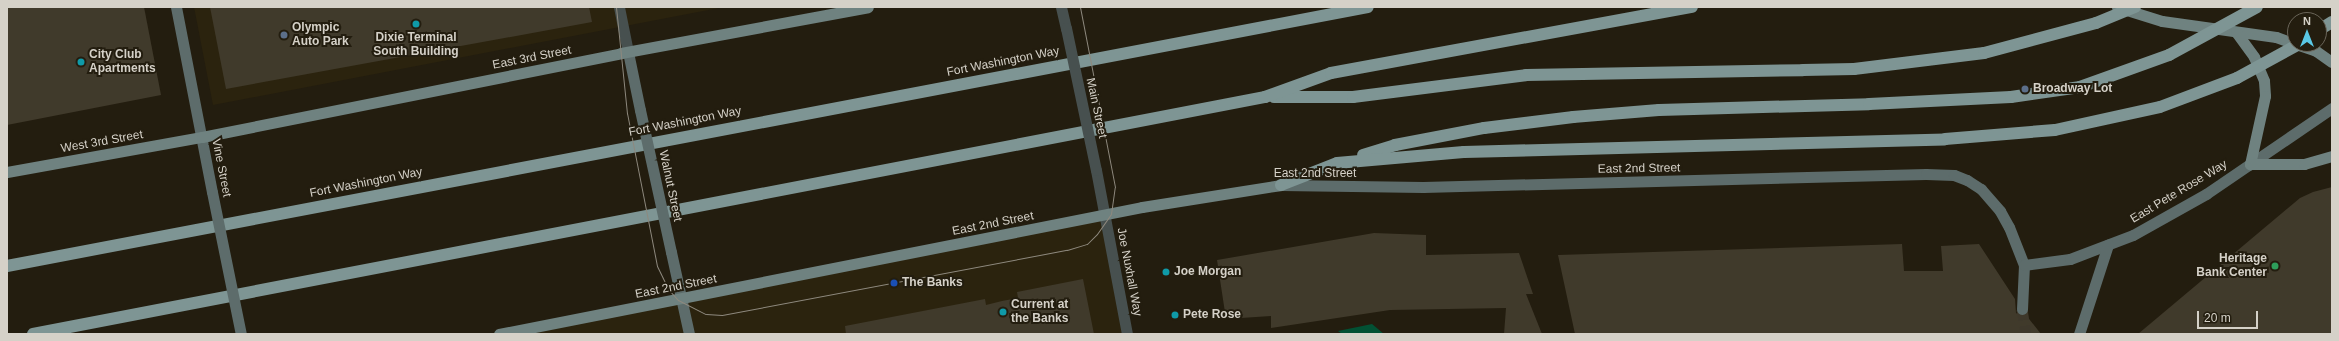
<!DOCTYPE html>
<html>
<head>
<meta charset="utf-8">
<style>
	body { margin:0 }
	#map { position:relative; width:2339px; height:341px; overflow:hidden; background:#231d0f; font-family:Arial,sans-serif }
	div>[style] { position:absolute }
	.built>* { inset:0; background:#2b230e }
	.green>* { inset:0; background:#025134 }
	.building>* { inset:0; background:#403a2b }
	.secondary-tunnel>* { height:11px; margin-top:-5.5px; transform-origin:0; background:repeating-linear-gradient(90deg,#3e382b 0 11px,transparent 0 16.5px) }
	.tertiary>* { height:11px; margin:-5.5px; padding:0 5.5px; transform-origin:5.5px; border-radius:5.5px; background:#47504f }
	.secondary>* { height:11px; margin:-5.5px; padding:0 5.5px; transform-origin:5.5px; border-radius:5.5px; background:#5d6c6b }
	.primary>* { height:11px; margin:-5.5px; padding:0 5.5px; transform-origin:5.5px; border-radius:5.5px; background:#6f8280 }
	.motorway>* { height:12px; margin:-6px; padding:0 6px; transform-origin:6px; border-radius:6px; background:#7e9594 }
	.tram>* { height:1px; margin:-0.5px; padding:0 0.5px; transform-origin:0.5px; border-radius:0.5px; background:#8e897e }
	.tertiary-bridge>* { height:11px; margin:-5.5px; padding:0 5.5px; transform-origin:5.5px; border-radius:5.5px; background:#47504f }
	.secondary-bridge>* { height:11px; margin:-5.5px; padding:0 5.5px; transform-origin:5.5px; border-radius:5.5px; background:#5d6c6b }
	.motorway-bridge>* { height:12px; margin:-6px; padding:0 6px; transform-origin:6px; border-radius:6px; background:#7e9594 }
	.dots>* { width:11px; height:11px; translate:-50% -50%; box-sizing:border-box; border:2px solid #231d0f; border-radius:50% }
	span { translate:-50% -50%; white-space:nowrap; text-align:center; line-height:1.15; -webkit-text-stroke:4px #231d0f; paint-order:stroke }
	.poi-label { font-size:12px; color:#d5d1c8; font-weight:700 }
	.left { translate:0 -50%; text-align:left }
	.right { translate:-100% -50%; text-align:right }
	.street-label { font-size:12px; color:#d5d1c8 }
	.frame { position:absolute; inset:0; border:8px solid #d5d1c8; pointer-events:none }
	.north { position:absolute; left:2287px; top:12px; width:40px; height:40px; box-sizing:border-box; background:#231d0f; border:1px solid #6a6559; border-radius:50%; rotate:0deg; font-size:11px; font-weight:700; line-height:16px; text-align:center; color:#d5d1c8 }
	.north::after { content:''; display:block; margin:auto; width:14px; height:18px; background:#5ac8e5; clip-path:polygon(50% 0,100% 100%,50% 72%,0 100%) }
	.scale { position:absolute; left:2197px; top:311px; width:61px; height:18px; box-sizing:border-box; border:2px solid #d5d1c8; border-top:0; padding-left:5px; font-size:12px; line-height:14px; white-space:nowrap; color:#d5d1c8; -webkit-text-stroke:3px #231d0f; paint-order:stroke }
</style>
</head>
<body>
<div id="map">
	<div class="built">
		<i style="clip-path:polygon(194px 7px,724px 7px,213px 105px)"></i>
		<i style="clip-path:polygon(1105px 215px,1127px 334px,499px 334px)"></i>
	</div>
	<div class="green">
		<i style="clip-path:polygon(1372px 324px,1384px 334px,1342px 334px,1338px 331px)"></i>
	</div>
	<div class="building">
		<i style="clip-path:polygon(7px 7px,144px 7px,161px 95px,7px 125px)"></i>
		<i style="clip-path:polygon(210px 7px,589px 7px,592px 22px,226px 89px)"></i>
		<i style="clip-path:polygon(2332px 187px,2332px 334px,2138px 334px,2300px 198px,2313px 192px)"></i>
		<i style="clip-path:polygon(1374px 233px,1426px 235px,1426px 255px,1519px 253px,1533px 294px,1526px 294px,1542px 334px,1504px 334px,1506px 308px,1390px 310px,1271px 328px,1271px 316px,1226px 319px,1217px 260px)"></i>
		<i style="clip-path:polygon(1902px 244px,1904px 271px,1943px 271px,1941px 246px,1979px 244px,2015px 299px,2016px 313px,2021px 316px,2026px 315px,2041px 334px,1575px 334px,1558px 255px)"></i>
		<i style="clip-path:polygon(1083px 279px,1094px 334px,846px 334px,845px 326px,985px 299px,986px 305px,1002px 301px,1018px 298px,1017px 292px)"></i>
	</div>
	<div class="secondary-tunnel">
		<i style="left:2022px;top:309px;width:25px;rotate:81deg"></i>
	</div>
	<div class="tertiary">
		<i style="left:619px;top:7px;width:46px;rotate:78.7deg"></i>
		<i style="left:1061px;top:7px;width:22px;rotate:77deg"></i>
		<i style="left:1096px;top:170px;width:167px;rotate:79.3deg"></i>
	</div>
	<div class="secondary">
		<i style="left:176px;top:7px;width:188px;rotate:79deg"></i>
		<i style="left:628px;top:52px;width:59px;rotate:78.3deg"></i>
		<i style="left:1281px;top:185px;width:142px;rotate:0.8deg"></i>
		<i style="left:1423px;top:187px;width:503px;rotate:-1.48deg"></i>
		<i style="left:1926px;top:174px;width:28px;rotate:2deg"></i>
		<i style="left:1954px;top:175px;width:14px;rotate:21deg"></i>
		<i style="left:1967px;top:180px;width:17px;rotate:33deg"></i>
		<i style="left:1981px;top:189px;width:29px;rotate:49deg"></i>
		<i style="left:2000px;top:211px;width:18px;rotate:61deg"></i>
		<i style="left:2009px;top:227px;width:41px;rotate:68.5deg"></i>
		<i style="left:2024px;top:265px;width:44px;rotate:92.6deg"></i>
		<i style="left:671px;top:252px;width:84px;rotate:77.6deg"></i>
		<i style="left:2024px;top:265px;width:46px;rotate:-7.4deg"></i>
		<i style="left:2070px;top:259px;width:67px;rotate:-20.9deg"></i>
		<i style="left:2133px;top:235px;width:84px;rotate:-29.3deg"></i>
		<i style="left:2206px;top:194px;width:153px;rotate:-34.3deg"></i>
		<i style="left:2079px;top:334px;width:94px;rotate:-72deg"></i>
	</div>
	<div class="primary">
		<i style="left:2117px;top:7px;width:47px;rotate:17.3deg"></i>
		<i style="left:2162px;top:21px;width:115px;rotate:8deg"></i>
		<i style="left:2276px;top:37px;width:20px;rotate:20deg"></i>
		<i style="left:2236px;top:32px;width:31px;rotate:54deg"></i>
		<i style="left:2254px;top:57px;width:26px;rotate:67deg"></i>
		<i style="left:2264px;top:81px;width:15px;rotate:86deg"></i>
		<i style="left:2265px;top:96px;width:70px;rotate:102.4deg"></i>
		<i style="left:2250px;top:164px;width:54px"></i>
		<i style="left:2304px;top:164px;width:29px;rotate:-16deg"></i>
		<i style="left:2296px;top:44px;width:21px;rotate:19deg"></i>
		<i style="left:2316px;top:51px;width:19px;rotate:35deg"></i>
		<i style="left:7px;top:172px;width:198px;rotate:-10.2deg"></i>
		<i style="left:202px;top:137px;width:427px;rotate:-11.3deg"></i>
		<i style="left:621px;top:53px;width:251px;rotate:-10.5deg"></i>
		<i style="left:499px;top:334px;width:655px;rotate:-11.17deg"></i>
		<i style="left:1142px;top:207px;width:141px;rotate:-9deg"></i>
	</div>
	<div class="motorway">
		<i style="left:2319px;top:30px;width:15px;rotate:-32deg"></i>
		<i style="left:1274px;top:97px;width:79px"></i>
		<i style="left:1353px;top:97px;width:174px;rotate:-7.2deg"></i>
		<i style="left:1526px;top:75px;width:277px;rotate:-1deg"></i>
		<i style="left:1281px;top:185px;width:60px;rotate:-21.4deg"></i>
		<i style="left:7px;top:266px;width:1385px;rotate:-10.77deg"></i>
		<i style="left:33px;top:334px;width:1255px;rotate:-10.89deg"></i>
		<i style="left:1265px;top:97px;width:70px;rotate:-20deg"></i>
		<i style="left:1331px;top:73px;width:367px;rotate:-10.4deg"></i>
	</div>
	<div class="tram">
		<i style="left:616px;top:7px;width:107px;rotate:84.1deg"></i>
		<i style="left:627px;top:113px;width:156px;rotate:78.9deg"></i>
		<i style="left:657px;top:266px;width:25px;rotate:64deg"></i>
		<i style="left:668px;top:289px;width:15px;rotate:48deg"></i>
		<i style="left:678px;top:300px;width:31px;rotate:27deg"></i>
		<i style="left:706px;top:314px;width:16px;rotate:4deg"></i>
		<i style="left:722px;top:315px;width:351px;rotate:-10.7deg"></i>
		<i style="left:1067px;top:250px;width:21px;rotate:-17deg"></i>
		<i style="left:1087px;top:244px;width:14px;rotate:-45deg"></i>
		<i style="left:1097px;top:234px;width:24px;rotate:-55deg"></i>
		<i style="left:1111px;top:214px;width:27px;rotate:-82deg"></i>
		<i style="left:1115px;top:187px;width:183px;rotate:-101deg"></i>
	</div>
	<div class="tertiary-bridge">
		<i style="left:1066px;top:28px;width:145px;rotate:78.1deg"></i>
	</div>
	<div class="secondary-bridge">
		<i style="left:640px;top:110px;width:145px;rotate:77.7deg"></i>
		<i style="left:212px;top:192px;width:145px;rotate:78.5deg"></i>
	</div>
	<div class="motorway-bridge">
		<i style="left:1803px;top:70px;width:51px;rotate:-1.1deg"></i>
		<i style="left:1854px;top:69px;width:131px;rotate:-7deg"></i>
		<i style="left:1984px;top:53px;width:116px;rotate:-15deg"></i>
		<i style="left:2096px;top:23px;width:42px;rotate:-22.3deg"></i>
		<i style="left:1363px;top:155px;width:34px;rotate:-17deg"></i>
		<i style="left:1395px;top:145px;width:91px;rotate:-10.8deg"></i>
		<i style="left:1484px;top:128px;width:90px;rotate:-7deg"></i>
		<i style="left:1573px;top:117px;width:86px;rotate:-4.7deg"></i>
		<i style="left:1659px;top:110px;width:210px;rotate:-1.6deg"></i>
		<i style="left:1869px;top:104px;width:142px;rotate:-2.8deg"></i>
		<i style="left:2011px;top:97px;width:70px;rotate:-8.2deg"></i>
		<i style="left:2080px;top:87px;width:95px;rotate:-19.8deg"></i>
		<i style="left:2169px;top:55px;width:100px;rotate:-28.6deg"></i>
		<i style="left:1337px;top:163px;width:127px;rotate:-5deg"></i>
		<i style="left:1464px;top:152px;width:481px;rotate:-1.5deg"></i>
		<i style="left:1945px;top:139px;width:110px;rotate:-4.7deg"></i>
		<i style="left:2055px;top:130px;width:107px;rotate:-12.4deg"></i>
		<i style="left:2160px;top:107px;width:82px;rotate:-20.6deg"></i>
		<i style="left:2237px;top:78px;width:71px;rotate:-28.7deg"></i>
	</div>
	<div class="dots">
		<i style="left:416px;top:24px;background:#0f9aa8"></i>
		<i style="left:284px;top:35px;background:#5c6f8a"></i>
		<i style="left:81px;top:62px;background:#0f9aa8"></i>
		<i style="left:2025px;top:89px;background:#5c6f8a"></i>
		<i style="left:2275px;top:266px;background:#2e9e5b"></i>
		<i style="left:1166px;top:272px;background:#0f9aa8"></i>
		<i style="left:894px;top:283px;background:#1a4fb4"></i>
		<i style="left:1003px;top:312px;background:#0f9aa8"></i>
		<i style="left:1175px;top:315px;background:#0f9aa8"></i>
	</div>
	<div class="poi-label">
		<span class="left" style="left:292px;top:35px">Olympic<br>Auto Park</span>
		<span style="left:416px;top:45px">Dixie Terminal<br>South Building</span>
		<span class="left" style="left:89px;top:62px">City Club<br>Apartments</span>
		<span class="left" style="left:2033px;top:89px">Broadway Lot</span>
		<span class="right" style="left:2267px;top:266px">Heritage<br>Bank Center</span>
		<span class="left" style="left:1174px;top:272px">Joe Morgan</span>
		<span class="left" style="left:902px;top:283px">The Banks</span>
		<span class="left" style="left:1011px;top:312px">Current at<br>the Banks</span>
		<span class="left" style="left:1183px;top:315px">Pete Rose</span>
	</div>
	<div class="street-label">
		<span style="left:532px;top:58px;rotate:-11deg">East 3rd Street</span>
		<span style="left:1003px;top:62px;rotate:-11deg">Fort Washington Way</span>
		<span style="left:1096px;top:108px;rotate:78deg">Main Street</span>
		<span style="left:685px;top:122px;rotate:-11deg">Fort Washington Way</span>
		<span style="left:102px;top:142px;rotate:-10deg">West 3rd Street</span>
		<span style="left:221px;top:168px;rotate:79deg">Vine Street</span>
		<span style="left:1639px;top:169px;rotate:-1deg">East 2nd Street</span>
		<span style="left:1315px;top:174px">East 2nd Street</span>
		<span style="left:366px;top:183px;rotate:-11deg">Fort Washington Way</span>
		<span style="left:670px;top:186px;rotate:78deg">Walnut Street</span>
		<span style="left:2179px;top:192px;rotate:-31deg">East Pete Rose Way</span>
		<span style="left:993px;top:224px;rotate:-11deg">East 2nd Street</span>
		<span style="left:1129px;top:272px;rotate:79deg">Joe Nuxhall Way</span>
		<span style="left:676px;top:287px;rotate:-11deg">East 2nd Street</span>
	</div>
	<div class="frame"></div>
	<div class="north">N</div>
	<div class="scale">20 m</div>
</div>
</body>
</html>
